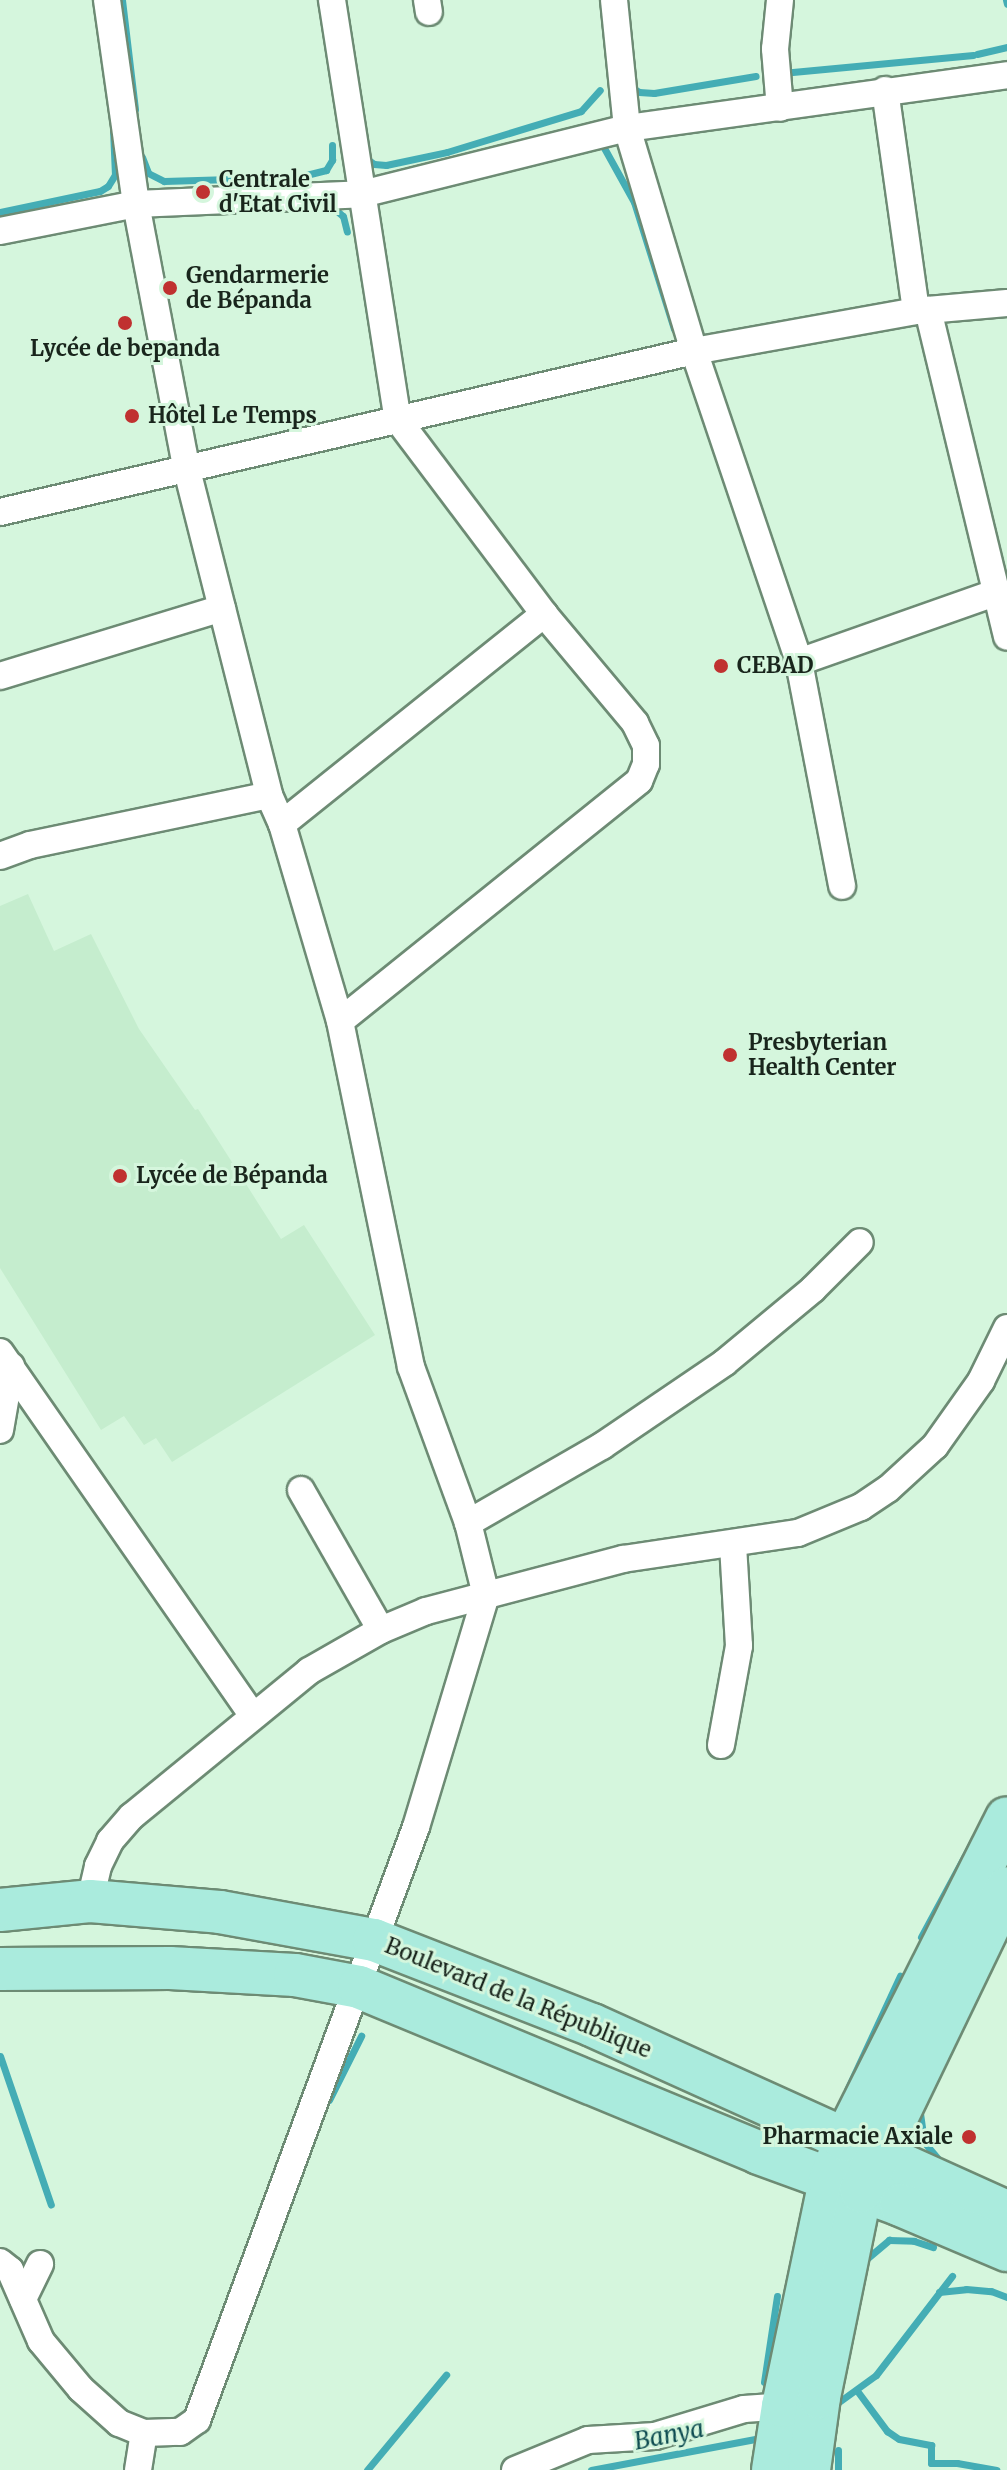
<!DOCTYPE html>
<html>
<head>
<meta charset="utf-8">
<style>
	body { margin:0 }
	#map { position:relative; width:1007px; height:2470px; overflow:hidden; background:#d5f6dd; font-family:Merriweather,serif }
	div>[style] { position:absolute }
	.built>* { inset:0; background:#c5edce }
	.stream>* { height:7px; margin:-3.5px; padding:0 3.5px; transform-origin:3.5px; border-radius:3.5px; background:#44adb5 }
	.roads { filter:drop-shadow(2px 0 #6d8b74) drop-shadow(-2px 0 #6d8b74) drop-shadow(0 2px #6d8b74) drop-shadow(0 -2px #6d8b74) }
	.street>* { height:26px; margin:-13px; padding:0 13px; transform-origin:13px; border-radius:13px; background:#fff }
	.primary>* { height:42px; margin:-21px; padding:0 21px; transform-origin:21px; border-radius:21px; background:#aaebdd }
	.dots>* { width:22px; height:22px; translate:-50% -50%; box-sizing:border-box; border:4px solid #d5f6dd; border-radius:50% }
	span { translate:-50% -50%; white-space:nowrap; text-align:center; line-height:1.15; -webkit-text-stroke:6px #d5f6dd; paint-order:stroke }
	.poi-label { font-size:22px; color:#19251c; font-weight:700 }
	.left { translate:0 -50%; text-align:left }
	.right { translate:-100% -50%; text-align:right }
	.street-label { font-size:22px; color:#19251c }
	.water-label { font-size:24px; color:#0e4c51; font-style:italic }
</style>
</head>
<body>
<div id="map">
	<div class="built">
		<i style="clip-path:polygon(28px 894px,54px 951px,91px 934px,139px 1029px,195px 1110px,198px 1109px,281px 1239px,304px 1225px,375px 1335px,172px 1462px,156px 1438px,144px 1445px,124px 1416px,101px 1430px,0 1268px,0 906px)"></i>
	</div>
	<div class="stream">
		<i style="left:122px;top:0;width:110px;rotate:83.2deg"></i>
		<i style="left:1006px;top:0;width:4px;rotate:76deg"></i>
		<i style="left:977px;top:54px;width:31px;rotate:-13deg"></i>
		<i style="left:782px;top:73px;width:192px;rotate:-5.4deg"></i>
		<i style="left:631px;top:87px;width:9px;rotate:32deg"></i>
		<i style="left:639px;top:92px;width:15px;rotate:4deg"></i>
		<i style="left:654px;top:93px;width:103px;rotate:-9.5deg"></i>
		<i style="left:603px;top:146px;width:64px;rotate:61deg"></i>
		<i style="left:634px;top:202px;width:133px;rotate:72.5deg"></i>
		<i style="left:142px;top:157px;width:17px;rotate:69deg"></i>
		<i style="left:148px;top:173px;width:18px;rotate:27deg"></i>
		<i style="left:164px;top:181px;width:134px;rotate:-1.7deg"></i>
		<i style="left:298px;top:177px;width:29px;rotate:-14deg"></i>
		<i style="left:326px;top:170px;width:12px;rotate:-59deg"></i>
		<i style="left:332px;top:160px;width:15px;rotate:-90deg"></i>
		<i style="left:364px;top:157px;width:12px;rotate:35deg"></i>
		<i style="left:374px;top:164px;width:12px;rotate:5deg"></i>
		<i style="left:386px;top:165px;width:62px;rotate:-12deg"></i>
		<i style="left:447px;top:152px;width:140px;rotate:-17deg"></i>
		<i style="left:581px;top:111px;width:28px;rotate:-48deg"></i>
		<i style="left:329px;top:204px;width:18px;rotate:41deg"></i>
		<i style="left:343px;top:216px;width:16px;rotate:76deg"></i>
		<i style="left:0;top:212px;width:102px;rotate:-11.9deg"></i>
		<i style="left:100px;top:191px;width:9px;rotate:-32deg"></i>
		<i style="left:108px;top:186px;width:13px;rotate:-58deg"></i>
		<i style="left:115px;top:175px;width:45px;rotate:-92.5deg"></i>
		<i style="left:921px;top:1937px;width:120px;rotate:-61.7deg"></i>
		<i style="left:0;top:2056px;width:157px;rotate:71.1deg"></i>
		<i style="left:847px;top:2090px;width:126px;rotate:-65.1deg"></i>
		<i style="left:329px;top:2100px;width:72px;rotate:-63.4deg"></i>
		<i style="left:920px;top:2113px;width:29px;rotate:82deg"></i>
		<i style="left:924px;top:2142px;width:25px;rotate:50deg"></i>
		<i style="left:864px;top:2261px;width:33px;rotate:-40deg"></i>
		<i style="left:889px;top:2240px;width:25px;rotate:2deg"></i>
		<i style="left:914px;top:2241px;width:20px;rotate:18deg"></i>
		<i style="left:939px;top:2292px;width:27px;rotate:-6deg"></i>
		<i style="left:966px;top:2289px;width:25px;rotate:5deg"></i>
		<i style="left:991px;top:2291px;width:17px;rotate:21deg"></i>
		<i style="left:764px;top:2382px;width:87px;rotate:-81.4deg"></i>
		<i style="left:858px;top:2392px;width:49px;rotate:53.4deg"></i>
		<i style="left:887px;top:2431px;width:14px;rotate:34deg"></i>
		<i style="left:899px;top:2439px;width:33px;rotate:11deg"></i>
		<i style="left:931px;top:2445px;width:18px;rotate:90deg"></i>
		<i style="left:931px;top:2463px;width:26px"></i>
		<i style="left:957px;top:2463px;width:40px;rotate:10deg"></i>
		<i style="left:836px;top:2404px;width:49px;rotate:-35.9deg"></i>
		<i style="left:876px;top:2375px;width:125px;rotate:-52.5deg"></i>
		<i style="left:367px;top:2470px;width:124px;rotate:-50.3deg"></i>
		<i style="left:591px;top:2470px;width:167px;rotate:-10.7deg"></i>
		<i style="left:838px;top:2470px;width:20px;rotate:-90deg"></i>
	</div>
	<div class="roads">
		<div class="street">
			<i style="left:107px;top:0;width:206px;rotate:81.9deg"></i>
			<i style="left:136px;top:204px;width:267px;rotate:79.2deg"></i>
			<i style="left:186px;top:466px;width:339px;rotate:75.8deg"></i>
			<i style="left:269px;top:795px;width:32px;rotate:66deg"></i>
			<i style="left:282px;top:824px;width:205px;rotate:73.6deg"></i>
			<i style="left:340px;top:1021px;width:353px;rotate:78.4deg"></i>
			<i style="left:411px;top:1367px;width:166px;rotate:69.9deg"></i>
			<i style="left:332px;top:0;width:425px;rotate:81.1deg"></i>
			<i style="left:398px;top:420px;width:243px;rotate:53deg"></i>
			<i style="left:544px;top:614px;width:142px;rotate:50.1deg"></i>
			<i style="left:635px;top:723px;width:25px;rotate:64deg"></i>
			<i style="left:646px;top:746px;width:18px;rotate:90deg"></i>
			<i style="left:646px;top:764px;width:18px;rotate:112deg"></i>
			<i style="left:639px;top:781px;width:383px;rotate:141.2deg"></i>
			<i style="left:427px;top:0;width:12px;rotate:81deg"></i>
			<i style="left:614px;top:0;width:129px;rotate:84.2deg"></i>
			<i style="left:627px;top:128px;width:233px;rotate:73.3deg"></i>
			<i style="left:694px;top:351px;width:328px;rotate:71.3deg"></i>
			<i style="left:799px;top:662px;width:228px;rotate:79.1deg"></i>
			<i style="left:780px;top:0;width:49px;rotate:95.8deg"></i>
			<i style="left:775px;top:49px;width:59px;rotate:85.2deg"></i>
			<i style="left:885px;top:90px;width:223px;rotate:82deg"></i>
			<i style="left:0;top:231px;width:139px;rotate:-11.2deg"></i>
			<i style="left:136px;top:204px;width:226px;rotate:-2.5deg"></i>
			<i style="left:362px;top:194px;width:273px;rotate:-14deg"></i>
			<i style="left:627px;top:128px;width:384px;rotate:-7.9deg"></i>
			<i style="left:928px;top:310px;width:336px;rotate:76.4deg"></i>
			<i style="left:0;top:512px;width:712px;rotate:-13.06deg"></i>
			<i style="left:694px;top:351px;width:226px;rotate:-10.2deg"></i>
			<i style="left:916px;top:311px;width:91px;rotate:-5deg"></i>
			<i style="left:799px;top:662px;width:208px;rotate:-19.4deg"></i>
			<i style="left:0;top:676px;width:232px;rotate:-17deg"></i>
			<i style="left:282px;top:824px;width:336px;rotate:-38.7deg"></i>
			<i style="left:0;top:856px;width:32px;rotate:-20deg"></i>
			<i style="left:30px;top:845px;width:244px;rotate:-11.8deg"></i>
			<i style="left:0;top:1352px;width:442px;rotate:55.2deg"></i>
			<i style="left:0;top:1430px;width:65px;rotate:-80.2deg"></i>
			<i style="left:301px;top:1490px;width:161px;rotate:60.3deg"></i>
			<i style="left:721px;top:1745px;width:101px;rotate:-79.7deg"></i>
			<i style="left:739px;top:1646px;width:102px;rotate:-93.4deg"></i>
			<i style="left:90px;top:1901px;width:36px;rotate:-77deg"></i>
			<i style="left:98px;top:1866px;width:28px;rotate:-64deg"></i>
			<i style="left:110px;top:1841px;width:33px;rotate:-49deg"></i>
			<i style="left:132px;top:1816px;width:229px;rotate:-39.3deg"></i>
			<i style="left:309px;top:1671px;width:83px;rotate:-29.7deg"></i>
			<i style="left:381px;top:1630px;width:49px;rotate:-22.9deg"></i>
			<i style="left:426px;top:1611px;width:204px;rotate:-14.8deg"></i>
			<i style="left:623px;top:1559px;width:177px;rotate:-8.5deg"></i>
			<i style="left:798px;top:1533px;width:68px;rotate:-22.4deg"></i>
			<i style="left:861px;top:1507px;width:32px;rotate:-34deg"></i>
			<i style="left:888px;top:1489px;width:64px;rotate:-42.5deg"></i>
			<i style="left:935px;top:1446px;width:80px;rotate:-54.7deg"></i>
			<i style="left:981px;top:1381px;width:59px;rotate:-63.9deg"></i>
			<i style="left:0;top:2262px;width:13px;rotate:39deg"></i>
			<i style="left:10px;top:2270px;width:77px;rotate:66.4deg"></i>
			<i style="left:41px;top:2341px;width:62px;rotate:50.2deg"></i>
			<i style="left:81px;top:2389px;width:51px;rotate:41.8deg"></i>
			<i style="left:119px;top:2423px;width:27px;rotate:22deg"></i>
			<i style="left:144px;top:2433px;width:36px;rotate:-2deg"></i>
			<i style="left:180px;top:2432px;width:21px;rotate:-35deg"></i>
			<i style="left:197px;top:2420px;width:632px;rotate:-69.73deg"></i>
			<i style="left:416px;top:1827px;width:242px;rotate:-73.2deg"></i>
			<i style="left:486px;top:1595px;width:74px;rotate:-104deg"></i>
			<i style="left:468px;top:1523px;width:155px;rotate:-29.9deg"></i>
			<i style="left:602px;top:1446px;width:148px;rotate:-34.2deg"></i>
			<i style="left:724px;top:1363px;width:116px;rotate:-39.7deg"></i>
			<i style="left:813px;top:1289px;width:66px;rotate:-45deg"></i>
			<i style="left:23px;top:2299px;width:39px;rotate:-64deg"></i>
			<i style="left:138px;top:2470px;width:37px;rotate:-81deg"></i>
			<i style="left:515px;top:2470px;width:79px;rotate:-22.3deg"></i>
			<i style="left:588px;top:2440px;width:67px;rotate:-3.4deg"></i>
			<i style="left:655px;top:2436px;width:93px;rotate:-16.9deg"></i>
			<i style="left:744px;top:2409px;width:39px;rotate:-4deg"></i>
		</div>
		<div class="primary">
			<i style="left:0;top:1910px;width:90px;rotate:-5.7deg"></i>
			<i style="left:90px;top:1901px;width:130px;rotate:4.8deg"></i>
			<i style="left:220px;top:1912px;width:157px;rotate:10.3deg"></i>
			<i style="left:374px;top:1940px;width:234px;rotate:21.3deg"></i>
			<i style="left:592px;top:2025px;width:455px;rotate:24.3deg"></i>
			<i style="left:0;top:1969px;width:170px;rotate:-0.3deg"></i>
			<i style="left:170px;top:1968px;width:125px;rotate:3.2deg"></i>
			<i style="left:295px;top:1975px;width:65px;rotate:10.6deg"></i>
			<i style="left:359px;top:1987px;width:433px;rotate:22.5deg"></i>
			<i style="left:759px;top:2153px;width:151px;rotate:20.1deg"></i>
			<i style="left:901px;top:2205px;width:115px;rotate:23deg"></i>
			<i style="left:773px;top:2470px;width:65px;rotate:-81.1deg"></i>
			<i style="left:783px;top:2406px;width:230px;rotate:-78.2deg"></i>
			<i style="left:830px;top:2181px;width:44px;rotate:-69.9deg"></i>
			<i style="left:845px;top:2140px;width:360px;rotate:-63.3deg"></i>
			<i style="left:809px;top:2470px;width:74px;rotate:-82.2deg"></i>
			<i style="left:819px;top:2397px;width:210px;rotate:-78.5deg"></i>
			<i style="left:861px;top:2191px;width:336px;rotate:-64.3deg"></i>
		</div>
	</div>
	<div class="dots">
		<i style="left:203px;top:192px;background:#c03130"></i>
		<i style="left:170px;top:288px;background:#c03130"></i>
		<i style="left:125px;top:323px;background:#c03130"></i>
		<i style="left:132px;top:416px;background:#c03130"></i>
		<i style="left:721px;top:666px;background:#c03130"></i>
		<i style="left:730px;top:1055px;background:#c03130"></i>
		<i style="left:120px;top:1176px;background:#c03130"></i>
		<i style="left:969px;top:2137px;background:#c03130"></i>
	</div>
	<div class="poi-label">
		<span class="left" style="left:219px;top:192px">Centrale<br>d'Etat Civil</span>
		<span class="left" style="left:186px;top:288px">Gendarmerie<br>de Bépanda</span>
		<span style="left:125px;top:349px">Lycée de bepanda</span>
		<span class="left" style="left:148px;top:416px">Hôtel Le Temps</span>
		<span class="left" style="left:737px;top:666px">CEBAD</span>
		<span class="left" style="left:748px;top:1055px">Presbyterian<br>Health Center</span>
		<span class="left" style="left:136px;top:1176px">Lycée de Bépanda</span>
		<span class="right" style="left:953px;top:2137px">Pharmacie Axiale</span>
	</div>
	<div class="street-label">
		<span style="left:518px;top:1998px;rotate:22deg">Boulevard de la République</span>
	</div>
	<div class="water-label">
		<span style="left:669px;top:2435px;rotate:-11deg">Banya</span>
	</div>
</div>
</body>
</html>
